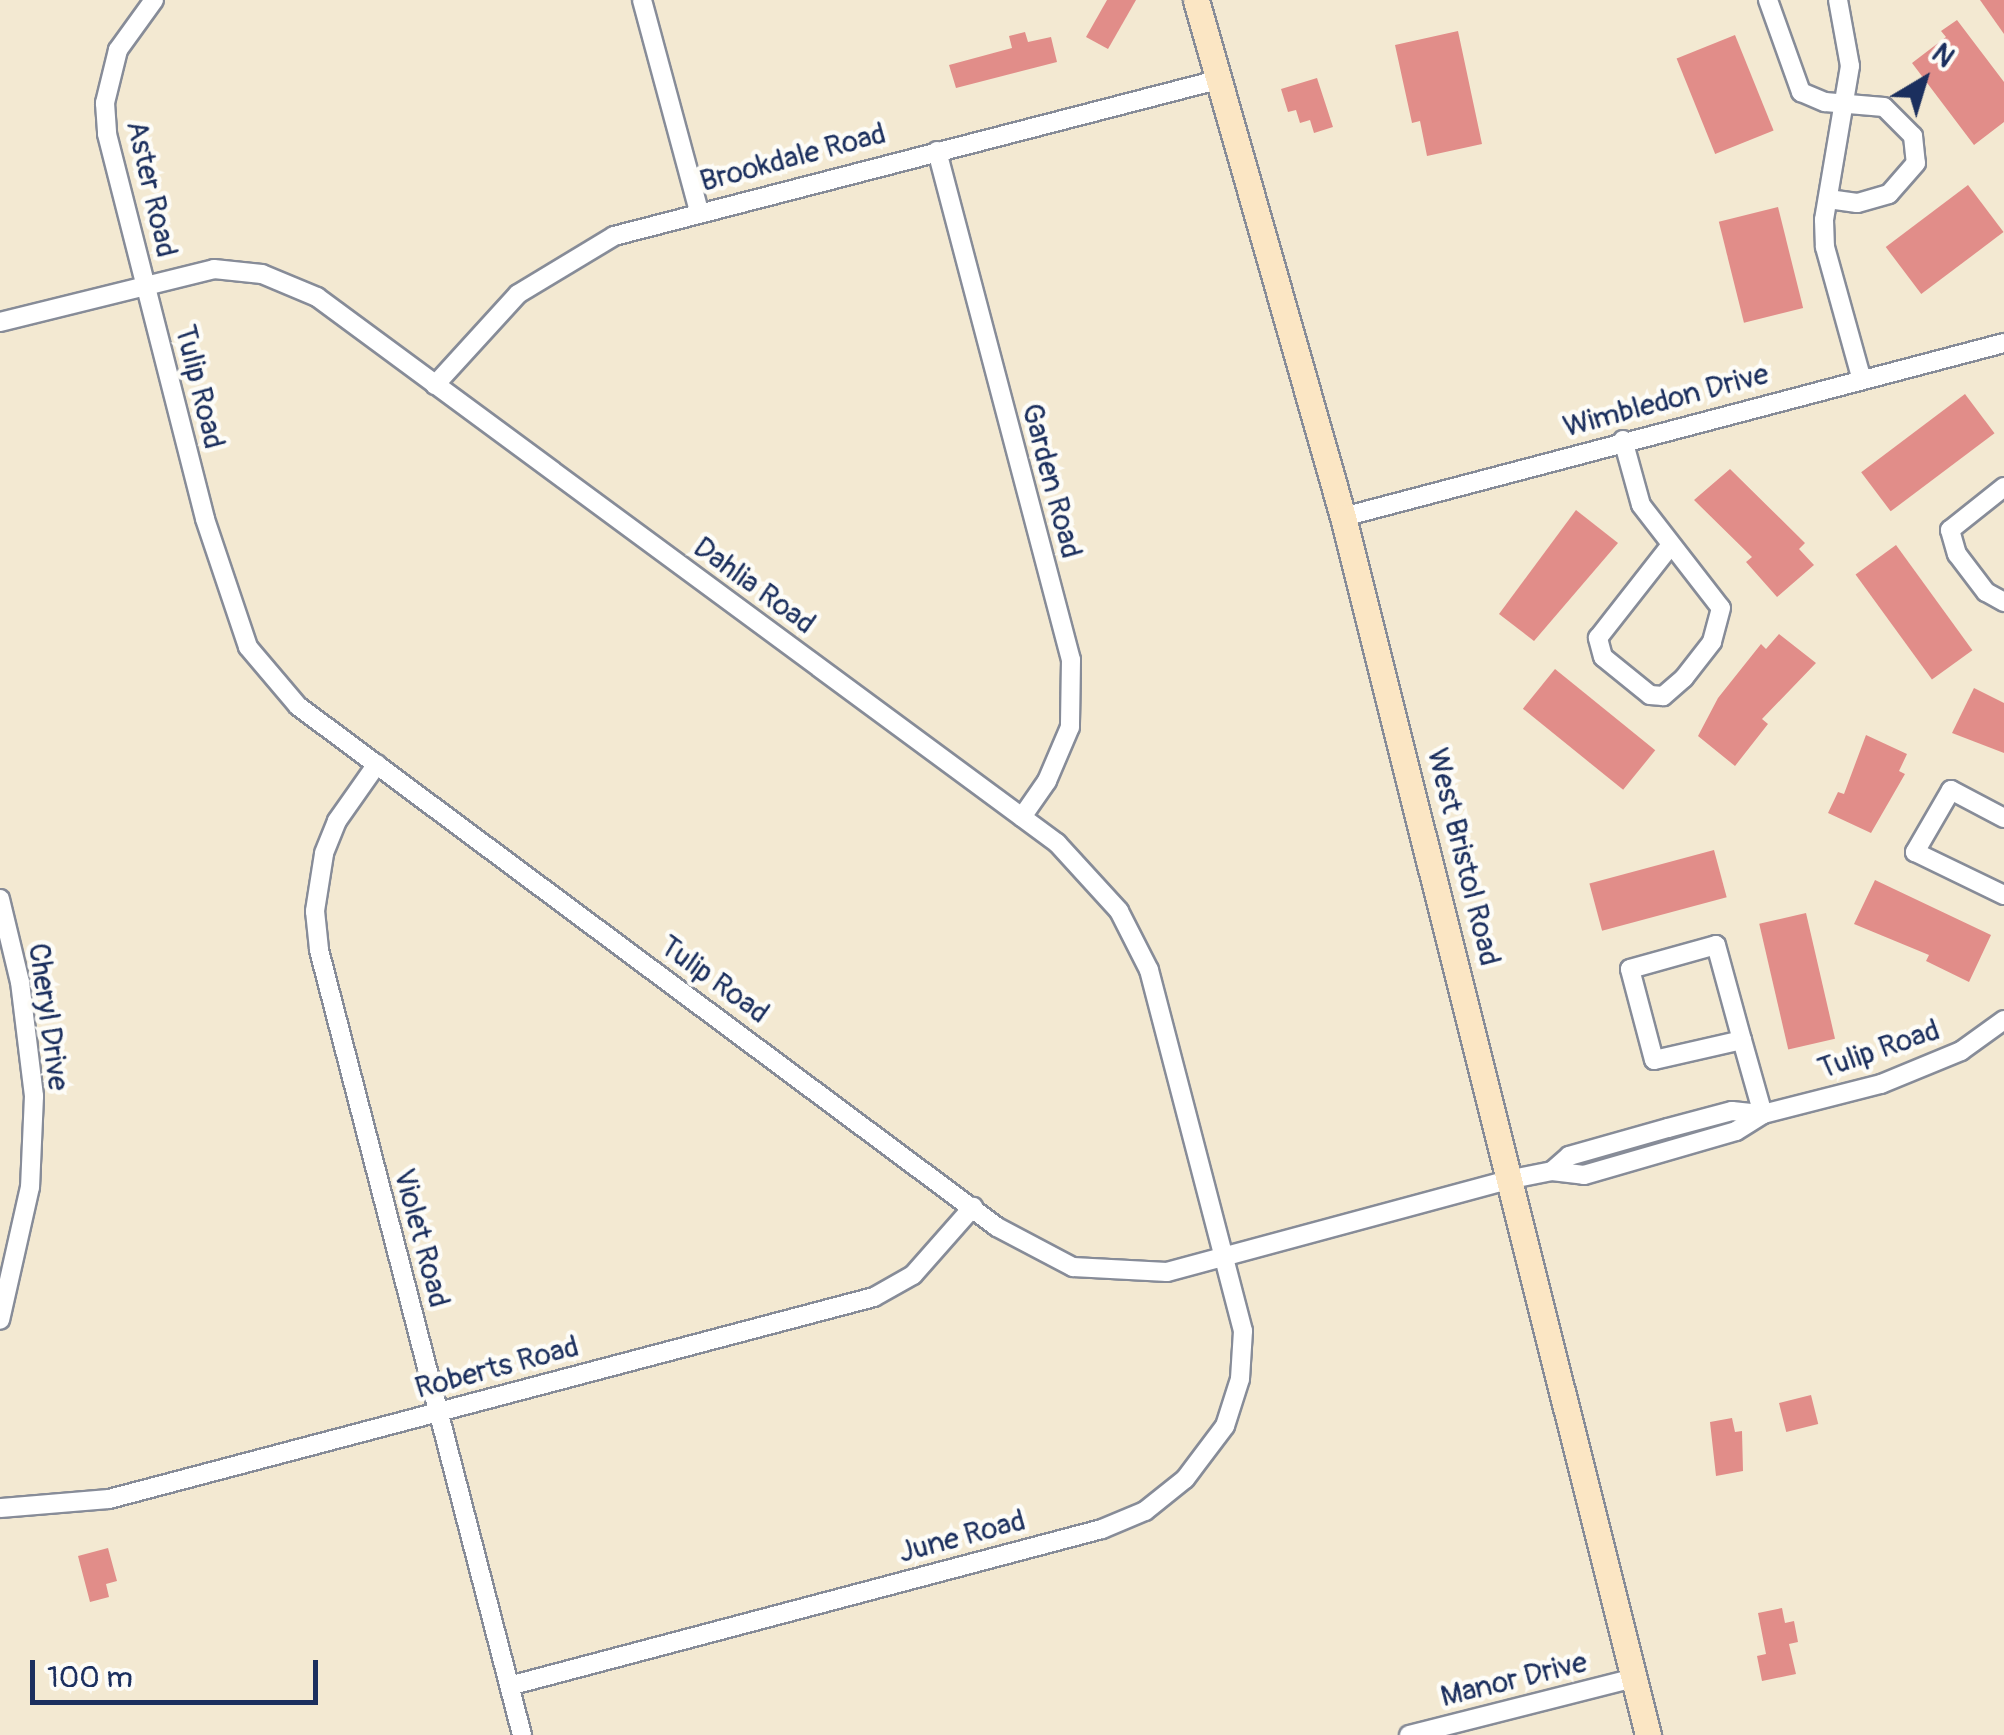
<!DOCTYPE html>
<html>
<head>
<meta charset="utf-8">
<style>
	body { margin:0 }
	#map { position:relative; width:2004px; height:1735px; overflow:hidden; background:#f3e9d2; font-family:Pangolin,sans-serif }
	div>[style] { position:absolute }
	.building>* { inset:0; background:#e18d89; transform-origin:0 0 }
	.roads { filter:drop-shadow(2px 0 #878c98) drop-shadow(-2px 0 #878c98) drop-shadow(0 2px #878c98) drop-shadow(0 -2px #878c98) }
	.street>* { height:18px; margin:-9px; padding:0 9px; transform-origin:9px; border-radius:9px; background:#fff }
	.secondary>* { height:25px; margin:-12.5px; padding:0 12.5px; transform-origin:12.5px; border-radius:12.5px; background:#fbe6c4 }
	span { translate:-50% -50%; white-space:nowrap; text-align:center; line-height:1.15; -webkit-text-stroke:9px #fdfcf7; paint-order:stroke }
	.street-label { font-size:30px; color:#1b2f5e }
	.north { position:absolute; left:1874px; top:30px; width:100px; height:100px; -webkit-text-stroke:8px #fdfcf7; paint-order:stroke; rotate:38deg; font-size:28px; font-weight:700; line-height:40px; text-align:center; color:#1b2f5e }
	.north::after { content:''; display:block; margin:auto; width:35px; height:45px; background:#1b2f5e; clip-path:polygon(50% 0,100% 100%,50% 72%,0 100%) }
	.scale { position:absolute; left:30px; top:1660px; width:288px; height:45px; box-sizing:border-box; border:5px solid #1b2f5e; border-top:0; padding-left:12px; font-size:30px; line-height:35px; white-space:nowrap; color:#1b2f5e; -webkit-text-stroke:8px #fdfcf7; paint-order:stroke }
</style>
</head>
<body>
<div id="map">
	<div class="building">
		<i style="clip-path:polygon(1107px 0,1136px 0,1108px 49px,1086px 37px)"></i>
		<i style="clip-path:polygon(1980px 0,2004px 0,2004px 34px)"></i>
		<i style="clip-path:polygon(1957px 20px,2004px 82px,2004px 122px,1974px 145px,1912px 63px,1946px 37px,1941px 31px)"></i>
		<i style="clip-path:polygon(1458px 31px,1482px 144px,1427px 156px,1420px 121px,1412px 123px,1395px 45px)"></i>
		<i style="clip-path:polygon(1025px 32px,1028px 42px,1051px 37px,1057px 62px,956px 88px,949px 65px,1012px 48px,1009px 36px)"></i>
		<i style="left:1735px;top:35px;width:103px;height:63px;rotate:68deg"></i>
		<i style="clip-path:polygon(1317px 78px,1333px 127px,1314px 133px,1310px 120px,1300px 123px,1296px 110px,1288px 112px,1281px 89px)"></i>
		<i style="left:1968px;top:185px;width:59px;height:103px;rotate:53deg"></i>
		<i style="left:1778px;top:207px;width:104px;height:61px;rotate:76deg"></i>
		<i style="left:1965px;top:394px;width:49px;height:130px;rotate:53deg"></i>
		<i style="clip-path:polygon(1730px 469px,1805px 543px,1799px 549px,1814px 565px,1777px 597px,1746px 562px,1752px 557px,1694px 500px)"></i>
		<i style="clip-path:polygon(1576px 510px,1618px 543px,1534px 641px,1499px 614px)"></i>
		<i style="left:1896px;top:545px;width:130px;height:50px;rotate:54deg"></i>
		<i style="clip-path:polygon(1779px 634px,1816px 663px,1762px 719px,1768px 724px,1735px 766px,1698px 736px,1718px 698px,1761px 644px,1766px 649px)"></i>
		<i style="left:1555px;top:669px;width:129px;height:51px;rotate:39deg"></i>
		<i style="clip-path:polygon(1974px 688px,2004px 703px,2004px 753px,1952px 733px)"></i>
		<i style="clip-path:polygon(1866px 735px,1907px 754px,1899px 771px,1905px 774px,1871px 833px,1828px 813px,1838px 792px,1844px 794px)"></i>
		<i style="left:1714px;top:850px;width:49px;height:129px;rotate:75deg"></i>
		<i style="clip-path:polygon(1875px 880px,1991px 935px,1969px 982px,1926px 961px,1929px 955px,1854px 924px)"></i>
		<i style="left:1806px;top:913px;width:129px;height:48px;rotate:77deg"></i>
		<i style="left:1811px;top:1395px;width:30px;height:33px;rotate:76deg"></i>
		<i style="clip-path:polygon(1732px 1418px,1735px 1432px,1742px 1431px,1743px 1471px,1716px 1476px,1710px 1422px)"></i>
		<i style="clip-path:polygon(108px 1548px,117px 1581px,106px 1584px,109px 1597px,90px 1602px,78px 1556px)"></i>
		<i style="clip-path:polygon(1782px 1608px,1785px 1623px,1794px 1621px,1798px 1642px,1789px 1644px,1796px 1674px,1762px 1681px,1757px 1656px,1766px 1654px,1758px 1613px)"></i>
	</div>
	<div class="roads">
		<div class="street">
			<i style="left:154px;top:0;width:62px;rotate:125.8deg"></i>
			<i style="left:118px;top:50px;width:55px;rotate:103.8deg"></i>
			<i style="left:105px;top:103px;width:31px;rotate:86deg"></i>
			<i style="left:107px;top:134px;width:397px;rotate:75.7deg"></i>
			<i style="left:205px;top:519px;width:135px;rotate:71.4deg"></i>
			<i style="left:248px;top:647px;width:77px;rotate:49.7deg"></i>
			<i style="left:298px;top:706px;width:872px;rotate:36.7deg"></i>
			<i style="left:997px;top:1227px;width:86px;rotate:27.8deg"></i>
			<i style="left:1073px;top:1267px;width:94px;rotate:3deg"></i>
			<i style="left:1167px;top:1272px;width:357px;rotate:-15.1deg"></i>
			<i style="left:1512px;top:1179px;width:41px;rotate:-11.3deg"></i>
			<i style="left:1552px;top:1171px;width:32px;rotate:7deg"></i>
			<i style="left:1584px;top:1175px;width:158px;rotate:-16.1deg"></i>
			<i style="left:1736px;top:1131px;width:32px;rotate:-32deg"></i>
			<i style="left:642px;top:0;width:219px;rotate:74.9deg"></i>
			<i style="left:1768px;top:0;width:98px;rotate:70.3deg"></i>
			<i style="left:1801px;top:92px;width:26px;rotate:23deg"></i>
			<i style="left:1825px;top:102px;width:59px;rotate:4.8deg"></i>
			<i style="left:1884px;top:107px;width:41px;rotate:45deg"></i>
			<i style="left:1913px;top:136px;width:27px;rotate:84deg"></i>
			<i style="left:1916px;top:163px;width:41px;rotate:131.1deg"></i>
			<i style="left:1889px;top:194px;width:33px;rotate:164deg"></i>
			<i style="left:1857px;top:203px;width:29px;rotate:-172deg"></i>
			<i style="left:1838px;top:0;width:67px;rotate:79.7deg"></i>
			<i style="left:1850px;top:66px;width:156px;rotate:99.6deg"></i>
			<i style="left:1824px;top:220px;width:27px;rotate:88deg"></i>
			<i style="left:1825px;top:247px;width:135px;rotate:74.5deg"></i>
			<i style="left:937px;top:151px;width:526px;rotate:75.25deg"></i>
			<i style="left:1071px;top:660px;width:67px;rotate:90.9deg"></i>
			<i style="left:1070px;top:727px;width:59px;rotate:113.1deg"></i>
			<i style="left:1047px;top:781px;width:44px;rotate:124.8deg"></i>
			<i style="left:0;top:322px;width:220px;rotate:-13.9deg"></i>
			<i style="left:214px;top:269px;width:48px;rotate:5.9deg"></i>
			<i style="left:262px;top:274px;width:60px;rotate:22.7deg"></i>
			<i style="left:317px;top:297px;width:920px;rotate:36.42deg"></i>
			<i style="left:1057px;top:843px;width:92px;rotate:47.6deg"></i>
			<i style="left:1119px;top:911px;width:66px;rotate:63deg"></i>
			<i style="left:1149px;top:970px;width:373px;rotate:75.4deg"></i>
			<i style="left:1243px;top:1331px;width:48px;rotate:93.6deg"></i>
			<i style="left:1240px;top:1379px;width:49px;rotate:107.7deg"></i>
			<i style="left:1225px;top:1426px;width:66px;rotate:127deg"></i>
			<i style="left:1185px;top:1479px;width:51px;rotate:141.3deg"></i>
			<i style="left:1145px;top:1511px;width:47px;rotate:157.3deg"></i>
			<i style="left:1102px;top:1529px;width:613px;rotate:165.17deg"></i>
			<i style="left:435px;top:385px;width:123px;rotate:-47.6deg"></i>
			<i style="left:518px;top:294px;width:112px;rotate:-31.1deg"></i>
			<i style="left:614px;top:236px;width:623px;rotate:-14.5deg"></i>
			<i style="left:1623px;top:440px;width:67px;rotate:74.5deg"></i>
			<i style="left:1641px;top:505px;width:130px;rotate:52.2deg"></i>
			<i style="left:1721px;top:608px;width:35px;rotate:105deg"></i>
			<i style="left:1712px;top:642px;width:46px;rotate:127.9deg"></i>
			<i style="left:1684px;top:678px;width:28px;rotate:139deg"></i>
			<i style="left:1663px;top:696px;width:13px;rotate:-176deg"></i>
			<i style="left:1650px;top:695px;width:60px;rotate:-141deg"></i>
			<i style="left:1603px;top:657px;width:20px;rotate:-105deg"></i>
			<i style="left:1598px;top:638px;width:118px;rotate:-51.9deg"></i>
			<i style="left:2004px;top:487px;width:69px;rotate:141.5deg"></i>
			<i style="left:1950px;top:530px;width:25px;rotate:74deg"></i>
			<i style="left:1957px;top:554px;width:48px;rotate:52.7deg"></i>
			<i style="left:1986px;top:592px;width:21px;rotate:29deg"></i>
			<i style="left:1343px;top:517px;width:684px;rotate:-14.75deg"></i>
			<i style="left:377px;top:764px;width:70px;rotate:125.1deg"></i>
			<i style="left:337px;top:821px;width:35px;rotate:112deg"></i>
			<i style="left:324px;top:854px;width:58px;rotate:99deg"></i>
			<i style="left:315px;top:911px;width:39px;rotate:84deg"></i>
			<i style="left:319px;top:950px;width:811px;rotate:75.5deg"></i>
			<i style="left:2004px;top:818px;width:60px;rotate:-152.2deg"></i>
			<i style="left:1951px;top:790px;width:72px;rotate:120.1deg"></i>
			<i style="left:1915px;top:852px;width:99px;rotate:25.8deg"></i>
			<i style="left:0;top:899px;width:85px;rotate:76.5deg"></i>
			<i style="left:20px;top:982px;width:115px;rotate:83deg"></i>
			<i style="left:34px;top:1096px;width:91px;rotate:92.5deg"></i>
			<i style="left:30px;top:1187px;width:136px;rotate:102.7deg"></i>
			<i style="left:1716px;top:945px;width:98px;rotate:74.7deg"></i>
			<i style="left:1742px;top:1040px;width:90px;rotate:167.2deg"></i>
			<i style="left:1654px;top:1060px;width:94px;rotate:-104.8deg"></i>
			<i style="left:1630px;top:969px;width:89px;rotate:-15.6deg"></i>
			<i style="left:1742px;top:1040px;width:77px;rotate:74.2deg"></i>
			<i style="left:1552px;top:1171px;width:23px;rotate:-41deg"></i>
			<i style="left:1569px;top:1156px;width:103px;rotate:-15.8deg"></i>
			<i style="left:1668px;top:1128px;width:66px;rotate:-14.9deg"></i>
			<i style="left:1732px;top:1111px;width:31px;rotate:6deg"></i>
			<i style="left:1763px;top:1114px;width:122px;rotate:-14.3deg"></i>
			<i style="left:1881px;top:1084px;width:87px;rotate:-22.4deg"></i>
			<i style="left:1961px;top:1051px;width:53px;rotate:-35.8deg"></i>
			<i style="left:0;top:1508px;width:109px;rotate:-4.7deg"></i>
			<i style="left:109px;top:1499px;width:791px;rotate:-14.79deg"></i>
			<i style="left:874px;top:1297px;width:45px;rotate:-29.4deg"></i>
			<i style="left:913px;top:1275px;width:91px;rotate:-48.6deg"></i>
			<i style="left:1409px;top:1735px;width:232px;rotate:-14.2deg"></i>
		</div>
		<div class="secondary">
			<i style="left:1196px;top:0;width:537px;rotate:74.13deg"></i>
			<i style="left:1343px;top:517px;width:1256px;rotate:75.94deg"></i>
		</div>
	</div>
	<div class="street-label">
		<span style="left:793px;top:158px;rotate:-15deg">Brookdale Road</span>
		<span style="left:151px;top:189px;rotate:77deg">Aster Road</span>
		<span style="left:199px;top:387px;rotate:76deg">Tulip Road</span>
		<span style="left:1666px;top:401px;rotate:-15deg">Wimbledon Drive</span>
		<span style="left:1051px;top:481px;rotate:75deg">Garden Road</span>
		<span style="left:754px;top:586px;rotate:36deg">Dahlia Road</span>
		<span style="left:1463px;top:857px;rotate:76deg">West Bristol Road</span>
		<span style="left:714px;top:980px;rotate:36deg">Tulip Road</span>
		<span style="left:48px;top:1017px;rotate:82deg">Cheryl Drive</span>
		<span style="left:1879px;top:1050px;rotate:-19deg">Tulip Road</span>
		<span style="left:421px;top:1238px;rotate:75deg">Violet Road</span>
		<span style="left:497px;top:1368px;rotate:-15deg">Roberts Road</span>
		<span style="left:962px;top:1537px;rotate:-15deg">June Road</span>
		<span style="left:1514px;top:1680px;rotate:-14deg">Manor Drive</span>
	</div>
	<div class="north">N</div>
	<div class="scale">100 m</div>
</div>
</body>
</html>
